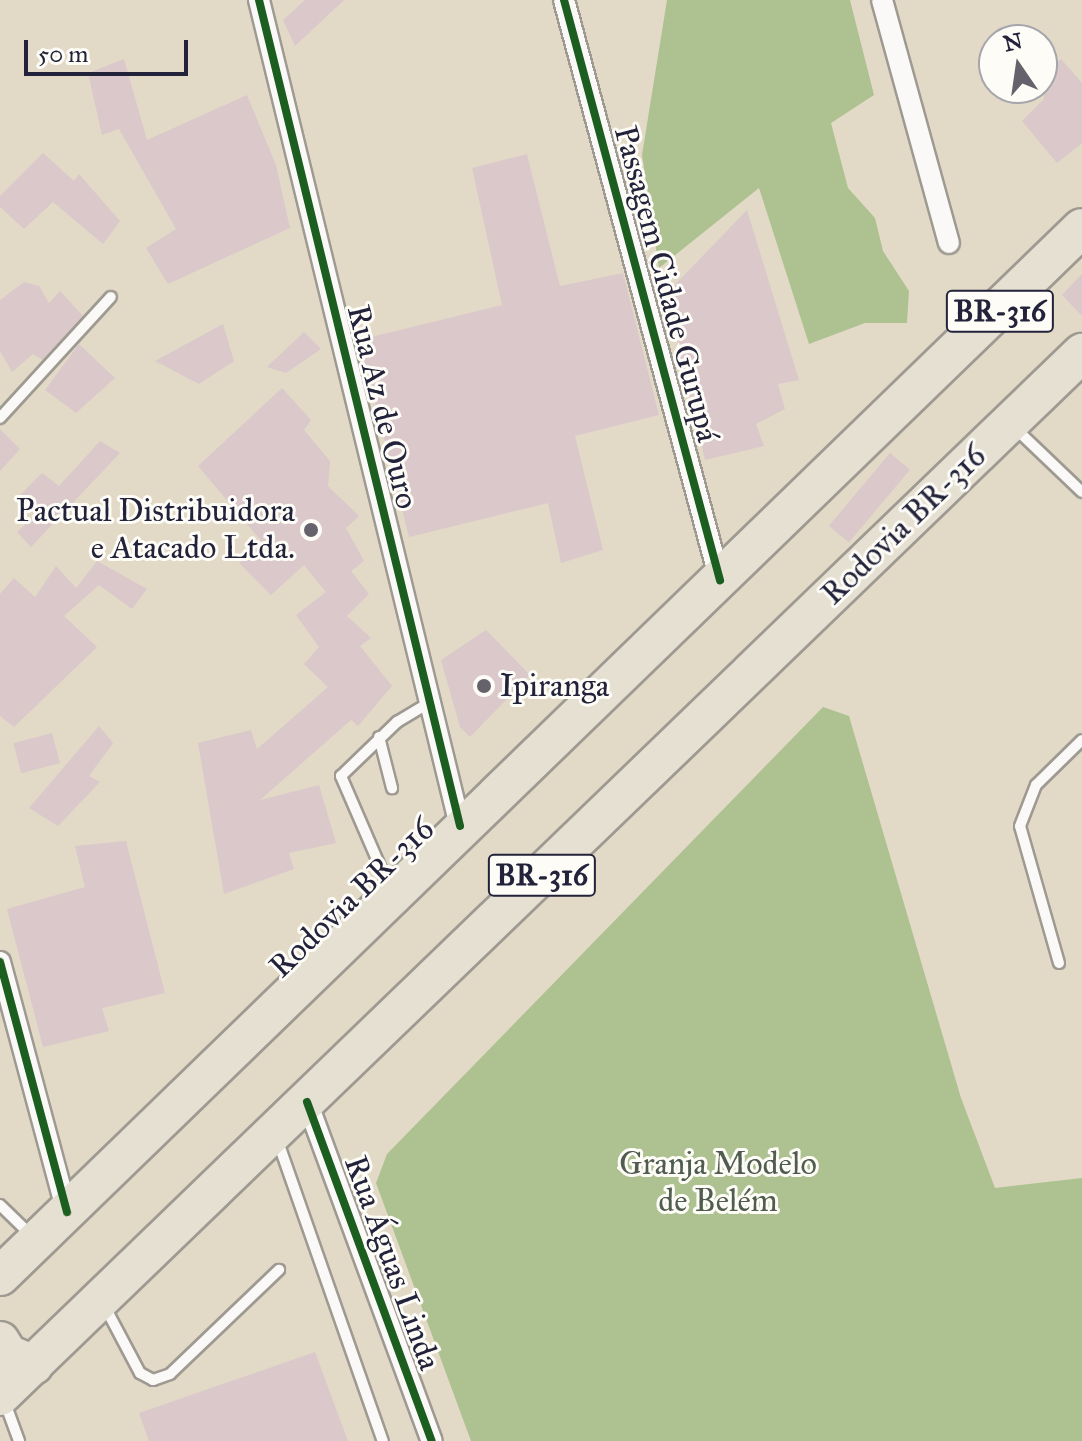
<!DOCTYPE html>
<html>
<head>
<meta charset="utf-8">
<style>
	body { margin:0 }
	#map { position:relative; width:1082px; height:1441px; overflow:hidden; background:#e2dac7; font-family:"IM FELL Great Primer",serif }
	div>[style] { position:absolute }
	.forest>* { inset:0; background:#aec190 }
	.building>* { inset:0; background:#dac8ca; transform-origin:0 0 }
	.roads { filter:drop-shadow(2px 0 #9e9a92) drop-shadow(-2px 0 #9e9a92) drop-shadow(0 2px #9e9a92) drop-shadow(0 -2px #9e9a92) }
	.lane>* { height:10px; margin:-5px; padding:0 5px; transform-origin:5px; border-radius:5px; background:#fbf9f7 }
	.street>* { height:20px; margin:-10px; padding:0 10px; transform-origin:10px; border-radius:10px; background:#fbf9f7 }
	.highway>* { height:38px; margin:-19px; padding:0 19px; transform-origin:19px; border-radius:19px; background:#e5e0d2 }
	.cycleway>* { height:8px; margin:-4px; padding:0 4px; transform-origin:4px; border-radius:4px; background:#1b5e20 }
	.dots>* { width:22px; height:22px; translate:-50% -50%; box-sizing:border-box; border:4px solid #fdfcf7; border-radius:50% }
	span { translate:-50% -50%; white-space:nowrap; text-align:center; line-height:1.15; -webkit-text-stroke:6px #fdfcf7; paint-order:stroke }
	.shield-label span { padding:2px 6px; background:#fdfcf7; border:2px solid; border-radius:6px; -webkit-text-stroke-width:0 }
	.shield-label { font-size:30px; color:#22223b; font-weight:700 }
	.street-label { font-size:32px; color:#22223b }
	.poi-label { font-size:32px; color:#22223b }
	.right { translate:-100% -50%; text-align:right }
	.left { translate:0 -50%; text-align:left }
	.park-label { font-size:32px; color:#505c4e }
	.north { position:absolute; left:978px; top:24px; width:80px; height:80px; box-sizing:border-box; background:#fdfcf7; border:2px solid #a5a5ac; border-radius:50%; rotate:347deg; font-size:22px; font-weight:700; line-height:32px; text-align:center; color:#22223b }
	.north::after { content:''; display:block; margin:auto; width:28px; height:36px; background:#65626c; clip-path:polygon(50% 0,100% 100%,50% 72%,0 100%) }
	.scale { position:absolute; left:24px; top:40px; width:164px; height:36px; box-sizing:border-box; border:4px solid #22223b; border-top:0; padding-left:10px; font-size:24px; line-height:28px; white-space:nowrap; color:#22223b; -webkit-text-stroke:6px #fdfcf7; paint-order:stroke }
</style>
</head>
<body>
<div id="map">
	<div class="forest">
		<i style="clip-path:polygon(667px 0,850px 0,874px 95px,831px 123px,848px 188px,875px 218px,883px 251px,909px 291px,907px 323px,865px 323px,809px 344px,759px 188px,659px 268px,642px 155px)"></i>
		<i style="clip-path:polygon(823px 707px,849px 716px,961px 1098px,995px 1188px,1082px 1178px,1082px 1441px,471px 1441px,376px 1183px,387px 1154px)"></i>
	</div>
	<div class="building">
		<i style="clip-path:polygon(305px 0,344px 0,295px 46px,283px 20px)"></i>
		<i style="clip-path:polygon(124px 59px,147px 140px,247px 95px,276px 165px,290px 228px,168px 284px,146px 248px,176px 229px,119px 129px,102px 135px,88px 73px)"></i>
		<i style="clip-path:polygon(1061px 59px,1082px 83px,1082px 143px,1057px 163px,1022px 121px,1044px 99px,1042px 75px)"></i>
		<i style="clip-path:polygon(43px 153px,74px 181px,79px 174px,120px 221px,103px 244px,53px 202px,24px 229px,0 207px,0 196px)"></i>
		<i style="clip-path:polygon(527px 154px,560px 286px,623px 273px,659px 415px,575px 436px,603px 550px,561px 563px,548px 503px,409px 537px,359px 340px,502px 305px,472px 168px)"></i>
		<i style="clip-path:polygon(747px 210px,799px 380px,778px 384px,785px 409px,756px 424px,764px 446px,705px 460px,666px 294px)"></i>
		<i style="clip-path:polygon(1082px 274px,1082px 316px,1062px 295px)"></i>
		<i style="clip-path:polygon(24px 282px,39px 286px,49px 303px,60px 291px,83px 316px,43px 360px,33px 354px,12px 372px,0 351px,0 300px)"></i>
		<i style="clip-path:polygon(223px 324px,234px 361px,199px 384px,155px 361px)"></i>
		<i style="clip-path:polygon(304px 332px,321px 349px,286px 373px,267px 367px)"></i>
		<i style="clip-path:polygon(79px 344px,115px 378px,76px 413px,45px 390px)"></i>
		<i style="clip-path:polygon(282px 388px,311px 420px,304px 430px,330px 461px,328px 486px,359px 516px,346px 528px,364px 561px,351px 571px,369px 594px,347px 616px,371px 638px,360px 646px,392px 686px,358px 726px,351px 720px,260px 800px,319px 785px,336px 843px,289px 853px,294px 869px,224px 894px,198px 743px,251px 730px,257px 749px,328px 687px,304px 664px,319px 647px,296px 615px,326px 592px,304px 565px,271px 595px,239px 563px,263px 543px,198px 466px)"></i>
		<i style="clip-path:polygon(0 429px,20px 449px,0 471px)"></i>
		<i style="clip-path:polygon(100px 441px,120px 453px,31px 547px,17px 532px,35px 516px,18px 497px,42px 473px,59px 486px)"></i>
		<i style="left:890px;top:453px;width:26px;height:95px;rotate:40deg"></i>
		<i style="clip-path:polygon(97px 561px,147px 589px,132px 609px,99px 585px,64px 616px,97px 647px,14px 727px,0 716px,0 594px,14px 578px,35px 597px,56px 566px,76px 588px)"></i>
		<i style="clip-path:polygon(486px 630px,530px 675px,470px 737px,460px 727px,441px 660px)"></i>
		<i style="clip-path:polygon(99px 726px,113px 743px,89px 776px,100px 782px,58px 826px,29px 808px)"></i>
		<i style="left:52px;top:733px;width:31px;height:40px;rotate:75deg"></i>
		<i style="clip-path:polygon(126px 841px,165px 993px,102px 1008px,109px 1031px,43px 1047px,7px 909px,85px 887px,75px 846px)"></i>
		<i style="clip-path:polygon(315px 1352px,348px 1441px,149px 1441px,139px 1413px)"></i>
	</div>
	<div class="roads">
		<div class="lane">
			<i style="left:0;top:418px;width:164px;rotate:-47.5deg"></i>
			<i style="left:1014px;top:427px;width:94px;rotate:43.7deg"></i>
			<i style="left:379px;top:737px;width:53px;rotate:75.7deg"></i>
			<i style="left:389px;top:887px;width:121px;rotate:-113.4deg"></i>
			<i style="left:341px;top:776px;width:78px;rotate:-44deg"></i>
			<i style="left:397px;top:722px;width:37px;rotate:-31deg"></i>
			<i style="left:1059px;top:963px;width:142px;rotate:-105.9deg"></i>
			<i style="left:1020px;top:826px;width:44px;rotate:-68.7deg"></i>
			<i style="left:1036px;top:785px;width:64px;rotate:-44.4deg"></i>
			<i style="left:277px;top:1139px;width:320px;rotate:70.7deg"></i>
			<i style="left:0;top:1205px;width:45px;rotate:44.1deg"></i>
			<i style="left:104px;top:1305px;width:77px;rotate:62.1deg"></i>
			<i style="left:140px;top:1373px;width:15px;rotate:28deg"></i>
			<i style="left:153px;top:1380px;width:18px;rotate:-19deg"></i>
			<i style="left:170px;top:1374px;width:151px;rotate:-43.7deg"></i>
			<i style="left:4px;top:1400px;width:44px;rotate:69.9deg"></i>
		</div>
		<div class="street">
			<i style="left:259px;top:0;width:850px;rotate:76.32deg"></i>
			<i style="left:564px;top:0;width:601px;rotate:74.95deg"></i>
			<i style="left:882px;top:0;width:252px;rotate:74.6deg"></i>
			<i style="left:0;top:962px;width:259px;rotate:75deg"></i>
			<i style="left:307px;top:1102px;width:361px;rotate:69.8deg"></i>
		</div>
		<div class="highway">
			<i style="left:0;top:1276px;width:1506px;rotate:-44.09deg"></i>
			<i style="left:0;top:1341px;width:15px;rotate:58deg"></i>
			<i style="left:8px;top:1354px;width:28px;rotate:23deg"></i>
			<i style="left:0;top:1396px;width:1503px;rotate:-43.95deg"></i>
		</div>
	</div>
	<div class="cycleway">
		<i style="left:259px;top:0;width:850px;rotate:76.32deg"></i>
		<i style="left:564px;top:0;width:601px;rotate:74.95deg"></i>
		<i style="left:0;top:962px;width:259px;rotate:75deg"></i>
		<i style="left:307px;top:1102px;width:361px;rotate:69.8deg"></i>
	</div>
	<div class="dots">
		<i style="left:311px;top:530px;background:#65626c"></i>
		<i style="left:484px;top:686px;background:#65626c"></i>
	</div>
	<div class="shield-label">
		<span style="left:1000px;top:311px">BR-316</span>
		<span style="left:542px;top:875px">BR-316</span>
	</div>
	<div class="street-label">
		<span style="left:666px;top:284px;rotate:75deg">Passagem Cidade Gurupá</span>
		<span style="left:382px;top:407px;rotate:76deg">Rua Az de Ouro</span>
		<span style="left:904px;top:525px;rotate:-44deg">Rodovia BR-316</span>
		<span style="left:352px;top:898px;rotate:-44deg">Rodovia BR-316</span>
		<span style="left:392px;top:1263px;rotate:70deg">Rua Águas Linda</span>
	</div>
	<div class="poi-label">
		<span class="right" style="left:295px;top:530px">Pactual Distribuidora<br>e Atacado Ltda.</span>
		<span class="left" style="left:500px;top:686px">Ipiranga</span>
	</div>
	<div class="park-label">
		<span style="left:718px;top:1183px">Granja Modelo<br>de Belém</span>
	</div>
	<div class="north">N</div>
	<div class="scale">50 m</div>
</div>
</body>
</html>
